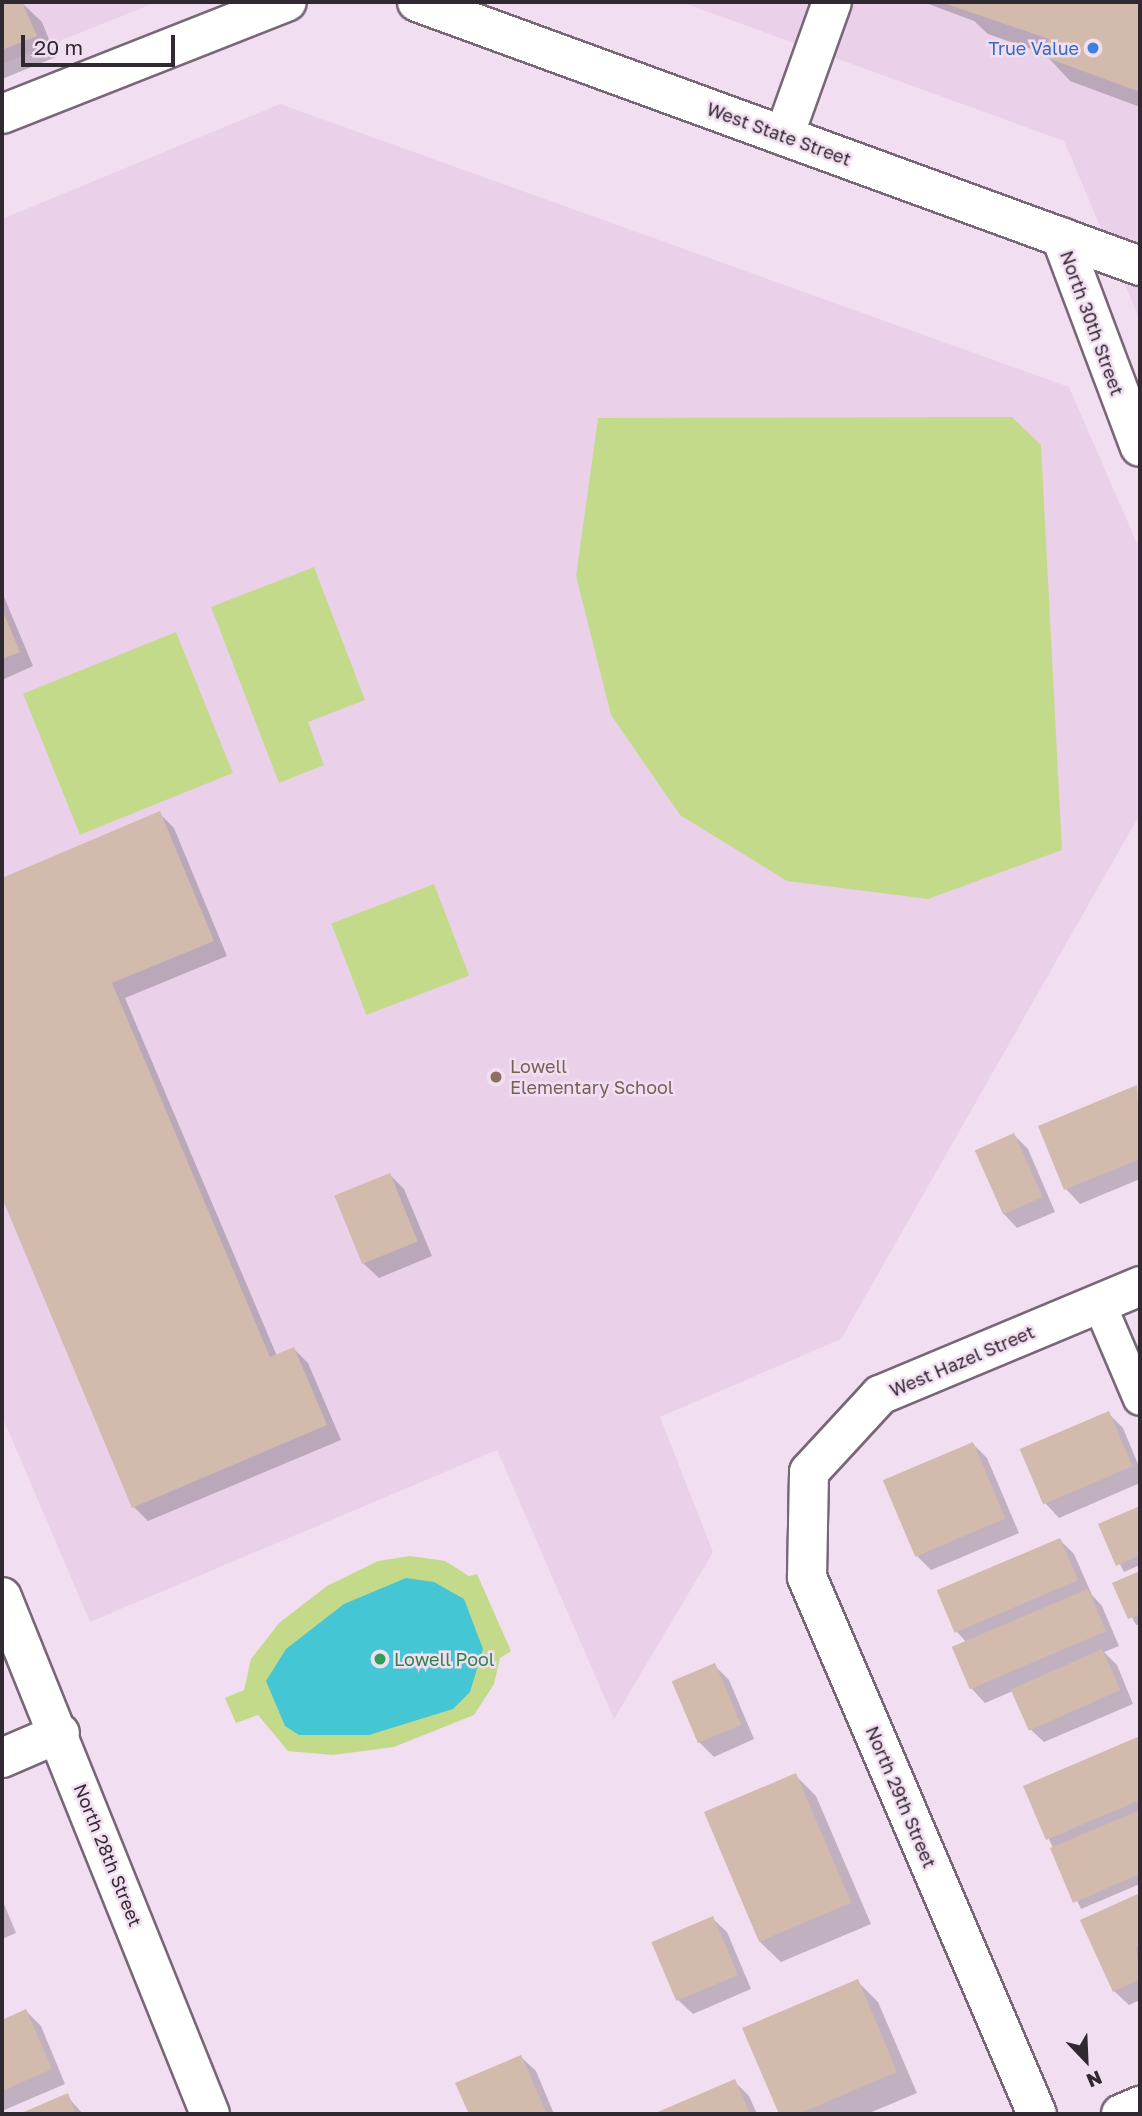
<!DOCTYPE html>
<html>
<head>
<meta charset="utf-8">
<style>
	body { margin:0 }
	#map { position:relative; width:1142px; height:2116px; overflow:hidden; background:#f2def1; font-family:"Golos Text",sans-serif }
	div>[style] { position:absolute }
	.built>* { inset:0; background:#ead1e9 }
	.green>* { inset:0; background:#c4da8b; transform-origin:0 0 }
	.water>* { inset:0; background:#44c6d4 }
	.shadow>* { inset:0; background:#0003 }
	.building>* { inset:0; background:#d2baad; transform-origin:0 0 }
	.roads { filter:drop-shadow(2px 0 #786777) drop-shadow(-2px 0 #786777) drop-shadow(0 2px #786777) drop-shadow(0 -2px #786777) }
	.lane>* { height:32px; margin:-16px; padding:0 16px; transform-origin:16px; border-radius:16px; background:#fff }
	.street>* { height:38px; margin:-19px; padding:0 19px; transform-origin:19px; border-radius:19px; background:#fff }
	.secondary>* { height:38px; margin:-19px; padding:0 19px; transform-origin:19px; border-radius:19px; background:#fff }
	.dots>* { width:19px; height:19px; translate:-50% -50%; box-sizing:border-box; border:4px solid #f2def1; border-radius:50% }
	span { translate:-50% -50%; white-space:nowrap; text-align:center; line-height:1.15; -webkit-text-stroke:5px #f2def1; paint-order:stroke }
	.shop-label { font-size:18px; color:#366cbe }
	.right { translate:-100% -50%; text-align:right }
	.street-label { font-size:18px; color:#312931 }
	.education-label { font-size:18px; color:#785e54 }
	.left { translate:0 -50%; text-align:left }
	.leisure-label { font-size:18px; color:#27864d }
	.frame { position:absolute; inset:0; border:4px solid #312931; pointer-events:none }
	.north { position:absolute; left:1051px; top:2025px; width:70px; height:70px; -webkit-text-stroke:5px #f2def1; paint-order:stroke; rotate:157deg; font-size:19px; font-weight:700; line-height:28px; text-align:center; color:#312931 }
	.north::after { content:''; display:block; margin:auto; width:24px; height:32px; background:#312931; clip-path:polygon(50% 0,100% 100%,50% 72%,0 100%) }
	.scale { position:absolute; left:21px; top:35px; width:154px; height:32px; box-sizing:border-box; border:4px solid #312931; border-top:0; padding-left:9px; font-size:21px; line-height:24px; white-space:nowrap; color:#312931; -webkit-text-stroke:5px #f2def1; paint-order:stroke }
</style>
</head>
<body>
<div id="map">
	<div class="built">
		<i style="clip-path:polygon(2px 2px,157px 2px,2px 64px)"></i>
		<i style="clip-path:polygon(681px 2px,1140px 2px,1140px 320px,1064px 141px)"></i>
		<i style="clip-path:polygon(280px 104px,1069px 387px,1140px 550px,1140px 814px,841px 1339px,660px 1417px,713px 1552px,614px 1719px,497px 1450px,90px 1622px,2px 1416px,2px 219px)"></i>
	</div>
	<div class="green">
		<i style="clip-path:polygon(1012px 417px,1041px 445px,1062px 850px,928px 899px,787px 881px,680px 815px,611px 715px,576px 576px,598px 418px)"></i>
		<i style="clip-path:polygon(314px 567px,365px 700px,308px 722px,324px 765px,279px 783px,211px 607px)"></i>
		<i style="left:176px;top:632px;width:152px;height:165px;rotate:68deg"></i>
		<i style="left:434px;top:884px;width:98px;height:110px;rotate:69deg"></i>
		<i style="clip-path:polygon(410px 1556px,445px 1561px,469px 1576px,477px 1574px,511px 1651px,500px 1658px,494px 1684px,474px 1715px,394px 1747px,333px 1755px,288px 1751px,258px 1715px,236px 1723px,225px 1698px,244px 1690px,251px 1659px,279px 1623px,327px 1586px,378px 1561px)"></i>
	</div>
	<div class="water">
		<i style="clip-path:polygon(406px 1578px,434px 1582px,464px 1599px,483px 1649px,470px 1692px,453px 1709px,369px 1735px,299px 1735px,285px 1726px,266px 1681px,286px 1649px,344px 1604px)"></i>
	</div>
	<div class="shadow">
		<i style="clip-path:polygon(2px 2px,21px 2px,42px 22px,56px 57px,2px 79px)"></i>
		<i style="clip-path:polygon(923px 2px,1140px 2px,1140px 107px,1070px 81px,1045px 54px,988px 34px,974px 21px)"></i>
		<i style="clip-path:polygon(2px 592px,33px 666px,2px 680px)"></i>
		<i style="clip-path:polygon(159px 813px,174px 828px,227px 956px,125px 998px,277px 1356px,294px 1349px,308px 1363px,341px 1440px,148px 1521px,134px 1507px,2px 1193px,2px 880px)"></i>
		<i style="clip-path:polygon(1137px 1087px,1140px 1179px,1080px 1204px,1066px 1189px,1040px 1127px)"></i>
		<i style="clip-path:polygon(1014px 1135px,1028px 1149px,1055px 1212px,1017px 1228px,1003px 1213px,976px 1151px)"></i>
		<i style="clip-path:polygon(390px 1175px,404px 1189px,432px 1256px,379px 1278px,364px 1264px)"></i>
		<i style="clip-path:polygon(1108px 1413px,1123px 1428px,1140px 1469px,1140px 1483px,1059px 1518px,1045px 1503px)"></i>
		<i style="clip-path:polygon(973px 1444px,987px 1458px,1019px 1533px,931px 1570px,917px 1556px)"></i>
		<i style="clip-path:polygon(1140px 1508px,1140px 1565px,1124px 1572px,1100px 1525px)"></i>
		<i style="clip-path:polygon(1060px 1540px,1074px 1554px,1092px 1595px,1102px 1606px,1119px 1646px,1104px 1652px,1117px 1665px,1133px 1704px,1044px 1742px,1029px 1728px,1013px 1691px,985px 1703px,971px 1688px,954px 1648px,967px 1643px,956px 1631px,939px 1591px)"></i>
		<i style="clip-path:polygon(1140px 1573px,1140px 1624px,1136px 1625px,1115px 1584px)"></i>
		<i style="clip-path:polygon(714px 1665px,729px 1680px,754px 1739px,714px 1757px,699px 1742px)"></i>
		<i style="clip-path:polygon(1140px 1738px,1140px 1884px,1081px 1909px,1025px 1787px)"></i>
		<i style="clip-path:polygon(795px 1775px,816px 1796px,871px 1924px,781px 1962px,760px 1942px)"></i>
		<i style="clip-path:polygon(1140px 1895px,1140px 2000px,1129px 2005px,1114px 1991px,1083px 1921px)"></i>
		<i style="clip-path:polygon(2px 1899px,16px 1933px,2px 1939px)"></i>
		<i style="clip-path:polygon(712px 1918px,727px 1932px,751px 1989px,693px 2014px,678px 2000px)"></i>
		<i style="clip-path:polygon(857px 1981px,878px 2002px,917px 2093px,867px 2114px,781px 2114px,745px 2029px)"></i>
		<i style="clip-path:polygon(26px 2011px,41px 2026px,65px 2084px,2px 2111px,2px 2022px)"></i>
		<i style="clip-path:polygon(521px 2057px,536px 2071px,554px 2114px,471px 2114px,458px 2083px)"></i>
		<i style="clip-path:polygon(735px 2082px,749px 2096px,757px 2114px,658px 2114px)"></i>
		<i style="clip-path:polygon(67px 2096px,83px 2114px,23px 2114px)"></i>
	</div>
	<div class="building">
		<i style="clip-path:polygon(2px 2px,22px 2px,37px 36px,2px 50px)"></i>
		<i style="clip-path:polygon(941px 2px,1140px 2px,1140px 92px,1042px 56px,1049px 39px)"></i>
		<i style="clip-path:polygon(2px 609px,20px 652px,2px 659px)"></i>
		<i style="clip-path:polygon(160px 811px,214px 941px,112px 983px,270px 1357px,294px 1347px,327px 1425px,132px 1508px,2px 1198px,2px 878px)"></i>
		<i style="clip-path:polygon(1137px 1085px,1140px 1159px,1064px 1190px,1038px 1126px)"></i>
		<i style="left:1014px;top:1133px;width:70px;height:43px;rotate:66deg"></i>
		<i style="left:390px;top:1173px;width:74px;height:60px;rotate:68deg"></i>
		<i style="left:1109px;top:1411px;width:60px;height:97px;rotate:67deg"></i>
		<i style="left:973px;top:1442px;width:83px;height:98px;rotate:67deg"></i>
		<i style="clip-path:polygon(1140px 1506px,1140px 1555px,1116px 1566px,1098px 1524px)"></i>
		<i style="left:1060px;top:1538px;width:46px;height:134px;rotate:67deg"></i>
		<i style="clip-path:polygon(1140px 1571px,1140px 1614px,1128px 1619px,1112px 1583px)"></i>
		<i style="left:1088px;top:1589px;width:46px;height:148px;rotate:67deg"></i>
		<i style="left:1102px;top:1649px;width:45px;height:100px;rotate:66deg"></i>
		<i style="left:715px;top:1663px;width:67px;height:47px;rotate:67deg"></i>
		<i style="clip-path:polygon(1140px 1736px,1140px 1800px,1046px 1840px,1023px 1786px)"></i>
		<i style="left:796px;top:1773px;width:141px;height:100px;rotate:67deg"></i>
		<i style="clip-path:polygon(1140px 1810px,1140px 1874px,1073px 1903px,1050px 1848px)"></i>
		<i style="clip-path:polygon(1140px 1893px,1140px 1945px,1136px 1947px,1140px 1979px,1113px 1992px,1080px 1920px)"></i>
		<i style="left:713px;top:1916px;width:64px;height:67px;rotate:67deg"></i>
		<i style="clip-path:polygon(858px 1979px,897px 2072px,798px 2114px,779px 2114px,742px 2028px)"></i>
		<i style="clip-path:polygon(26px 2009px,52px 2069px,2px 2091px,2px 2020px)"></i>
		<i style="clip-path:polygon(521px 2055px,547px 2114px,469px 2114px,455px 2083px)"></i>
		<i style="clip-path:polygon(735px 2079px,750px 2114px,653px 2114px)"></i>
		<i style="clip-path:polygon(68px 2093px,76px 2114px,19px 2114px)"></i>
	</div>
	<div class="roads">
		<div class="lane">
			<i style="left:1099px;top:1303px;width:104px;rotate:66.9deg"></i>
		</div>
		<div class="street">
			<i style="left:2px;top:114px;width:306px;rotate:-21.5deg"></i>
			<i style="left:784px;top:136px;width:142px;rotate:-70.3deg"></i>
			<i style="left:1061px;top:237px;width:224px;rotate:69.4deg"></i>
			<i style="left:2px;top:1758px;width:63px;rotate:-23.3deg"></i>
			<i style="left:1037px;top:2114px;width:584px;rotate:-113.19deg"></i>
			<i style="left:807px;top:1577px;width:105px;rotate:-88.9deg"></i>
			<i style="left:809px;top:1472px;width:105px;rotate:-47.3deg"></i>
			<i style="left:880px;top:1395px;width:282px;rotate:-22.7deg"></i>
			<i style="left:1121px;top:2114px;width:21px;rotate:-23deg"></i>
		</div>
		<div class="secondary">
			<i style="left:417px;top:2px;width:770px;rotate:20.06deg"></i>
			<i style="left:2px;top:1597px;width:557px;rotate:68.08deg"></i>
		</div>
	</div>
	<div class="dots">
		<i style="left:1093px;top:48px;background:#3f7fe0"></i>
		<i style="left:496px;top:1077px;background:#8d6e63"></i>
		<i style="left:380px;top:1659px;background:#2e9e5b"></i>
	</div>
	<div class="shop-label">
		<span class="right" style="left:1079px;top:48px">True Value</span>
	</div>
	<div class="street-label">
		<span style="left:779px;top:134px;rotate:20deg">West State Street</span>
		<span style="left:1092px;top:323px;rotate:70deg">North 30th Street</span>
		<span style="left:962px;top:1361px;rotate:-23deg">West Hazel Street</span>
		<span style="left:901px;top:1797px;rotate:67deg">North 29th Street</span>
		<span style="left:108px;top:1855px;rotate:68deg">North 28th Street</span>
	</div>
	<div class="education-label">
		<span class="left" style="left:510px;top:1077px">Lowell<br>Elementary School</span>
	</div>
	<div class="leisure-label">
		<span class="left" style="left:394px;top:1659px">Lowell Pool</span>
	</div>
	<div class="frame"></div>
	<div class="north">N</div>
	<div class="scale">20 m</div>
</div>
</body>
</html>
